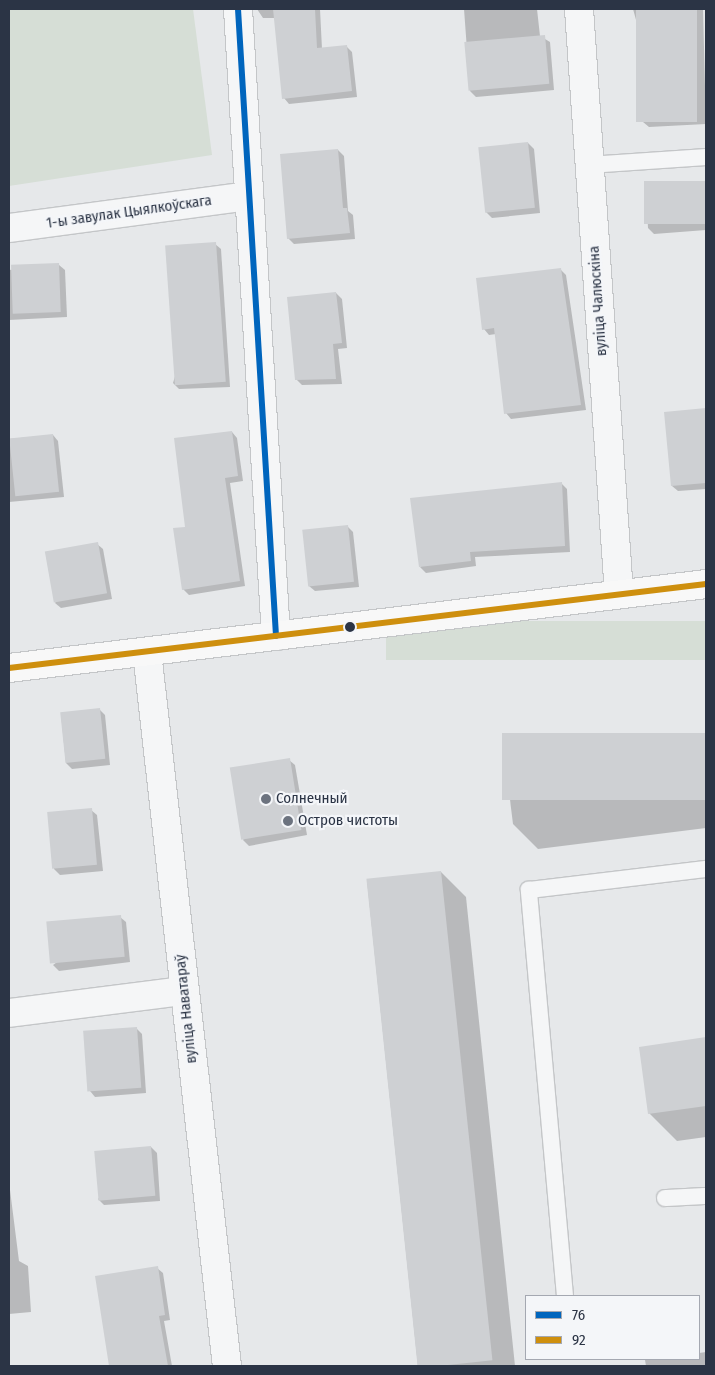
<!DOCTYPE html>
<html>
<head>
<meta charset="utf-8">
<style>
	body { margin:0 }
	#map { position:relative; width:715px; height:1375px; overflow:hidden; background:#e6e8ea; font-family:"Fira Sans Condensed",sans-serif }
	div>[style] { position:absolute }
	.green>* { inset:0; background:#d6ded6; transform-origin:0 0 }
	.shadow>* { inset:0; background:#0003 }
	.building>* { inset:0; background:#ced0d3; transform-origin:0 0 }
	.roads { filter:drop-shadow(1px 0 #c4c6c8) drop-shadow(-1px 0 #c4c6c8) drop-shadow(0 1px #c4c6c8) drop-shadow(0 -1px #c4c6c8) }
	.lane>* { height:16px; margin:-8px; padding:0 8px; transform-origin:8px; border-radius:8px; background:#f5f6f7 }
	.street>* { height:28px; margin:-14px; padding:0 14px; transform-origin:14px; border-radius:14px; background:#f5f6f7 }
	.secondary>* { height:28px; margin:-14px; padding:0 14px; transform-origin:14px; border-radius:14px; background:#f8f8f8 }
	.bus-1>* { height:6px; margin:-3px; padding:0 3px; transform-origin:3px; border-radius:3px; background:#0065bd }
	.bus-2>* { height:6px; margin:-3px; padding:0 3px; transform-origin:3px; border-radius:3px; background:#ce8f0e }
	.dots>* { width:14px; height:14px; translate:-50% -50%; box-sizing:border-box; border:2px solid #f4f6f9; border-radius:50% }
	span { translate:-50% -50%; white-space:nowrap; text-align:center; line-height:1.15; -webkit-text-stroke:4.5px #f4f6f9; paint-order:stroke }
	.street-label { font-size:15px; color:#2b3445 }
	.poi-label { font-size:15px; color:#2b3445 }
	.left { translate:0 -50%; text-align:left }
	.frame { position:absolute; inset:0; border:10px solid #2b3445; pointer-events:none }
	.legend { position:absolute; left:525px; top:1295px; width:175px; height:65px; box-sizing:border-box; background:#f4f6f9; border:1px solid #a4a8b1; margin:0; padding:6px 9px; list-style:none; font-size:15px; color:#2b3445 }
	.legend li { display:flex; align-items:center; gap:10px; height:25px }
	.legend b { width:25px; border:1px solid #a4a8b1 }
</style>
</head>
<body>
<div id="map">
	<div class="green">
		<i style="clip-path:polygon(9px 9px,193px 9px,212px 155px,9px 186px)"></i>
		<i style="left:706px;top:621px;width:39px;height:320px;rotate:90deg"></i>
	</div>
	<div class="shadow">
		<i style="clip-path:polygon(257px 9px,320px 9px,322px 49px,346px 46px,352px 52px,357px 97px,289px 104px,284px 98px,275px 18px,263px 18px)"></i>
		<i style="clip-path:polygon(464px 9px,537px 9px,540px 36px,550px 42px,554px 90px,476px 97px,470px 91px)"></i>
		<i style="clip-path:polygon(633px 9px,703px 9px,706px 124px,649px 127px,643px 122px,638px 27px)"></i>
		<i style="clip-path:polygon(528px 143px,534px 149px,540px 213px,492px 218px,486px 212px)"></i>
		<i style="clip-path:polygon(338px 150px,344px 156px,348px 211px,353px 215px,355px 239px,294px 244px,288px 238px)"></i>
		<i style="clip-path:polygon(706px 182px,706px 230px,654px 234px,648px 228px,646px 187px)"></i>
		<i style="clip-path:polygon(215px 244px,221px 249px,230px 387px,179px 389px,173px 383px)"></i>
		<i style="clip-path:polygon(59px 265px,65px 270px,67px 317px,9px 320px,9px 270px)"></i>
		<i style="clip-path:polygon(560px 269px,566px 275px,586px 410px,511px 419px,506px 413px,496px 334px,489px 335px,484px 329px)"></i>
		<i style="clip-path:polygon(336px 293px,342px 299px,347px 348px,338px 349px,342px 384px,302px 385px,296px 379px)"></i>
		<i style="clip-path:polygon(706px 409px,706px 489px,678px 491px,672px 486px,665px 413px)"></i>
		<i style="clip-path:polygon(232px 432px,237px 438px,243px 481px,230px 483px,245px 586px,189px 595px,183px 589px)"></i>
		<i style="clip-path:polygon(53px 435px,58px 441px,64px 497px,9px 502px,9px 439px)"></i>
		<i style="clip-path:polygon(561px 483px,567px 489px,570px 552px,475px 557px,476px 566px,426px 573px,420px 567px)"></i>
		<i style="clip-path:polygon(347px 526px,353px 532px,359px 587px,315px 591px,309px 586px)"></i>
		<i style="clip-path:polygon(97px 544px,103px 549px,112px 599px,61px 608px,55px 603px)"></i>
		<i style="clip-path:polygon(99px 709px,105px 715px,110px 765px,72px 769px,66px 763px,61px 714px)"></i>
		<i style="clip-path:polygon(706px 735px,706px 828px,538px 849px,513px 824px,505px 759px)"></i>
		<i style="clip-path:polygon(289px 760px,295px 765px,307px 835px,249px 846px,243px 840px)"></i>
		<i style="clip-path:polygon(91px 810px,97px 815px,103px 871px,60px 875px,54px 869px,49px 814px)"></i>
		<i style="clip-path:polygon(441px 872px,466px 897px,515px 1366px,418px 1366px,367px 880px)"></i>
		<i style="clip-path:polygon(120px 917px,126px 922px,130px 962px,59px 971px,53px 965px)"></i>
		<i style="clip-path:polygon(136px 1028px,142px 1034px,146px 1093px,95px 1097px,90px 1091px)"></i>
		<i style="clip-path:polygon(706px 1038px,706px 1137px,677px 1141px,649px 1113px,640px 1048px)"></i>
		<i style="clip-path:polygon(151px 1147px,157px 1153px,160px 1201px,104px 1205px,98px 1199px)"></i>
		<i style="clip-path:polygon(9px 1182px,19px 1261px,28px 1266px,31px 1312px,9px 1314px)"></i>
		<i style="clip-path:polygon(157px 1268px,163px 1273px,170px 1320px,164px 1321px,172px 1366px,110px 1366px,97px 1277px)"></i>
		<i style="clip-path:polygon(706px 1352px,706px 1366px,646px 1366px,645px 1360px,699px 1359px,699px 1353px)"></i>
	</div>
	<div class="building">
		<i style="clip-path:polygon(273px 9px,315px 9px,317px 48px,347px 45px,352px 91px,282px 99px)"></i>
		<i style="left:636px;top:9px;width:61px;height:113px"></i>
		<i style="left:545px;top:35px;width:49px;height:81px;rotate:85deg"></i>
		<i style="left:528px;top:142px;width:66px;height:50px;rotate:84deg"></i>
		<i style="clip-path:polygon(338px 149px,343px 208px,347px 208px,350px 233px,287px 239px,280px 154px)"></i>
		<i style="left:706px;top:181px;width:43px;height:62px;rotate:90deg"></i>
		<i style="left:216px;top:242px;width:140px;height:51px;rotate:86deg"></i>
		<i style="left:59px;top:263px;width:49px;height:48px;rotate:88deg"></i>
		<i style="clip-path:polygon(561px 268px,581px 405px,504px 414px,494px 328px,482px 330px,476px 278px)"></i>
		<i style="clip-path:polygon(336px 292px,342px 343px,333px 344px,336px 379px,295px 380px,287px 297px)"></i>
		<i style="clip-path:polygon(706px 408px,706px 483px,671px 486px,664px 412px)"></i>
		<i style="clip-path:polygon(232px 431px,238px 476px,225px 478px,240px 581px,182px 590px,173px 528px,185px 527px,174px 438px)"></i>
		<i style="left:53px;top:434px;width:58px;height:44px;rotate:84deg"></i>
		<i style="clip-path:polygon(562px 482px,565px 546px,470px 552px,471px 561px,419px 567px,410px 498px)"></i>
		<i style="left:348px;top:525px;width:57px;height:46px;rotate:84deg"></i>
		<i style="left:98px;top:542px;width:52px;height:54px;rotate:80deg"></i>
		<i style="left:100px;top:708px;width:51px;height:40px;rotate:84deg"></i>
		<i style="left:706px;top:733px;width:67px;height:204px;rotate:90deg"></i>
		<i style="left:290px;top:758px;width:73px;height:61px;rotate:81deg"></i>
		<i style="left:92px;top:808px;width:57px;height:45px;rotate:85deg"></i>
		<i style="left:441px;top:871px;width:492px;height:75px;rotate:84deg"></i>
		<i style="left:121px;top:915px;width:42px;height:75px;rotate:85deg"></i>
		<i style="left:137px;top:1027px;width:61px;height:54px;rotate:86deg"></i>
		<i style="clip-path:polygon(706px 1037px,706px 1106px,648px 1114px,639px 1047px)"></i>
		<i style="left:151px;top:1146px;width:50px;height:57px;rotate:85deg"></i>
		<i style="clip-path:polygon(158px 1266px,165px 1315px,159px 1316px,168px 1366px,109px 1366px,95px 1276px)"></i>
	</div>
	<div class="roads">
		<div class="lane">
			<i style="left:589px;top:165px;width:117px;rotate:-3.9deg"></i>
			<i style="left:665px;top:1198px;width:41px;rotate:-2.8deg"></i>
			<i style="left:565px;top:1296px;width:408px;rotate:-95.1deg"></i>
			<i style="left:529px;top:890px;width:178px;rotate:-6.8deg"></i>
		</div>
		<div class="street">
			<i style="left:238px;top:9px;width:628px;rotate:86.53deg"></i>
			<i style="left:579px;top:9px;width:586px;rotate:86.09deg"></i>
			<i style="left:9px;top:228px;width:242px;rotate:-7.6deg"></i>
			<i style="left:147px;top:652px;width:718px;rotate:83.61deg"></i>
			<i style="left:9px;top:1013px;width:176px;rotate:-7.2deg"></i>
		</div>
		<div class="secondary">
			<i style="left:9px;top:668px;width:702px;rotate:-6.87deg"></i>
		</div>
	</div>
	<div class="bus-1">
		<i style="left:238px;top:9px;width:628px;rotate:86.53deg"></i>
	</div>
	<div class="bus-2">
		<i style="left:9px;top:668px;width:702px;rotate:-6.87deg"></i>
	</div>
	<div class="dots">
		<i style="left:350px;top:627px;background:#2b3445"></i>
		<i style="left:266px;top:799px;background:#6c737f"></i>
		<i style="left:288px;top:821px;background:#6c737f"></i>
	</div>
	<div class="street-label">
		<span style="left:129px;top:212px;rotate:-8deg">1-ы завулак Цыялкоўскага</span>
		<span style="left:598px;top:301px;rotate:-94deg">вуліца Чалюскіна</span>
		<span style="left:186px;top:1009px;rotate:-96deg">вуліца Наватараў</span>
	</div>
	<div class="poi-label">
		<span class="left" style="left:276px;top:799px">Солнечный</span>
		<span class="left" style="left:298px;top:821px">Остров чистоты</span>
	</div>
	<div class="frame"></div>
	<ul class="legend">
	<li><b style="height:6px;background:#0065bd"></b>76</li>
	<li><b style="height:6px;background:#ce8f0e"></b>92</li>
	</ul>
</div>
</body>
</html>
